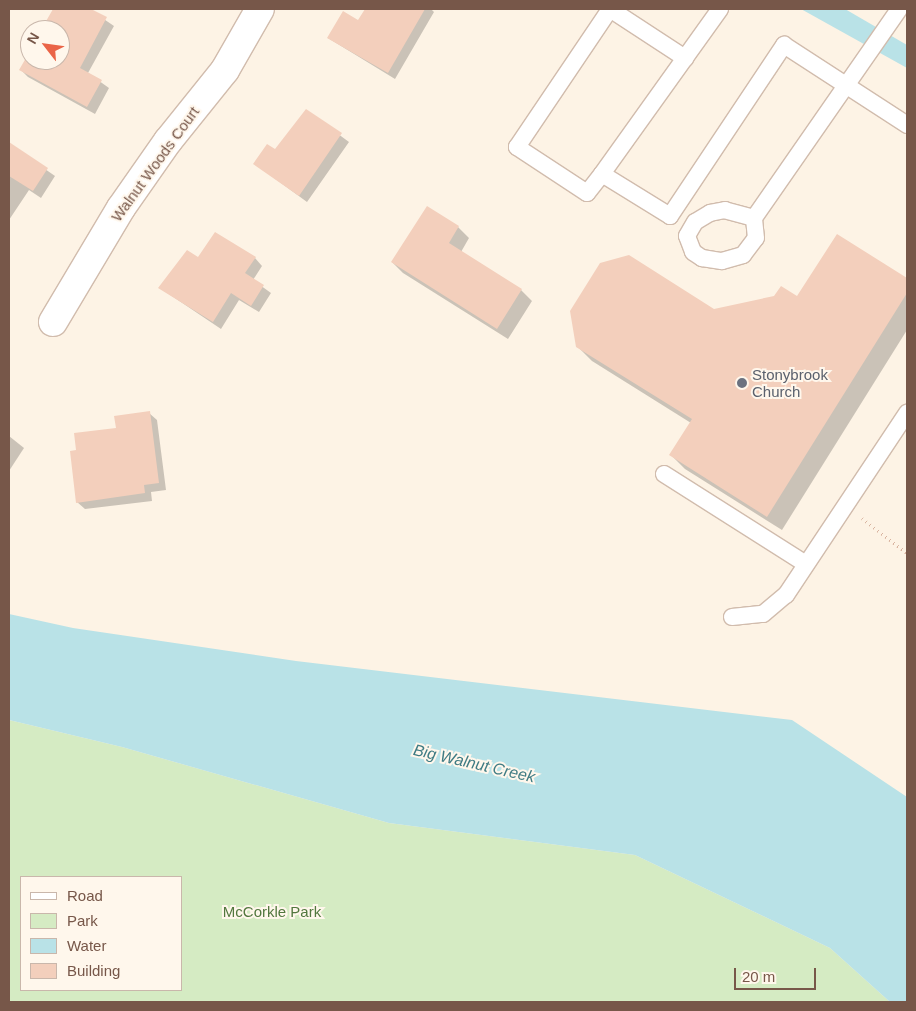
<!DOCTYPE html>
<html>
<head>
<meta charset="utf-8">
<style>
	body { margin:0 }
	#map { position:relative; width:916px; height:1011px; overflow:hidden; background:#fdf3e5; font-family:Arial,sans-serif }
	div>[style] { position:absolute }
	.green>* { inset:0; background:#d5ebc3 }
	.water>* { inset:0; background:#b9e2e7 }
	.shadow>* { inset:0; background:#0003 }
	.building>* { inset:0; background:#f3cfbc }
	.path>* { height:3px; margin-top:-1.5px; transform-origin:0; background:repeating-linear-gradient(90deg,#d8b39f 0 1px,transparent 0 5px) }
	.roads { filter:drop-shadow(1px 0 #d1bcad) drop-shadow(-1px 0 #d1bcad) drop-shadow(0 1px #d1bcad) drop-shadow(0 -1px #d1bcad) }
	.lane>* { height:16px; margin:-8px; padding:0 8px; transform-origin:8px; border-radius:8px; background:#fff }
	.street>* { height:28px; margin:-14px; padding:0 14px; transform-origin:14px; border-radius:14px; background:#fff }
	.dots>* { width:14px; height:14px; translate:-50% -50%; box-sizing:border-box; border:2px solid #fff7ec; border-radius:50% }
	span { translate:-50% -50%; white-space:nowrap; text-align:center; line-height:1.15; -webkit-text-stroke:4px #fff7ec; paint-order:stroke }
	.street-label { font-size:15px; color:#775749 }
	.worship-label { font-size:15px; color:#5b616d }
	.left { translate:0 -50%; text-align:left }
	.park-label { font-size:15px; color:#52773e }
	.water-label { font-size:16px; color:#3f7b83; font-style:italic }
	.frame { position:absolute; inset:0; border:10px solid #775749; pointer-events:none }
	.legend { position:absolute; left:20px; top:876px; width:162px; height:115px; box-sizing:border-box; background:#fff7ec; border:1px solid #c9b7ab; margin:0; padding:6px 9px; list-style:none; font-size:15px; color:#775749 }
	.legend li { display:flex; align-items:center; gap:10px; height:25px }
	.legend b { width:25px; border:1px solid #c9b7ab }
	.north { position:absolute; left:20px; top:20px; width:50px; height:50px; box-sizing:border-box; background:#fff7ec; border:1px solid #c9b7ab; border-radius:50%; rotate:300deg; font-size:14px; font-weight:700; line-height:20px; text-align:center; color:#775749 }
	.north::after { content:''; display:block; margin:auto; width:18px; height:22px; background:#ea6447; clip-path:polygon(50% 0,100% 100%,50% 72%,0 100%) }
	.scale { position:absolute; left:734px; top:968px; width:82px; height:22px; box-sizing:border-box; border:2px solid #775749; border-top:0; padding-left:6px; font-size:15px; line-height:18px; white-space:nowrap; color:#775749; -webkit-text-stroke:4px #fff7ec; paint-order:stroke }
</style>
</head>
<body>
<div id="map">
	<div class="green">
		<i style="clip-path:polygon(evenodd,9px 720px,122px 747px,389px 823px,635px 855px,830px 948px,890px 1002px,9px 1002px,9px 720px,21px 877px,181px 877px,181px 990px,21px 990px,21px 877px)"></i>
	</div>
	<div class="water">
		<i style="clip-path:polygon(801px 9px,845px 9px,907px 45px,907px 68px)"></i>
		<i style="clip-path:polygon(9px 614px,73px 628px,296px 661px,792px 720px,907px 797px,907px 1002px,890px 1002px,830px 948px,635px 855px,389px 823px,122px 747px,9px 720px)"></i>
	</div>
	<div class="shadow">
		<i style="clip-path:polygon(54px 9px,89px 9px,114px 26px,88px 73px,109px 88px,95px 114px,28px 77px,21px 70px,30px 53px,30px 60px,60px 60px,60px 30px,43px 30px)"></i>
		<i style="clip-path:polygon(366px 9px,431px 9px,434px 12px,395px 79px,328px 38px,359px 22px)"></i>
		<i style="clip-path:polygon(307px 111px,349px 142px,307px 202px,255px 164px,275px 151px)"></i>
		<i style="clip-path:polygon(9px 144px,55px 176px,41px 198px,29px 190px,9px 220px)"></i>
		<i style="clip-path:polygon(458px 227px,469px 238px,461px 252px,521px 290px,532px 301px,508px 339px,403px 273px,392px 262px)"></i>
		<i style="clip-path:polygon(837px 235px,907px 279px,907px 330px,782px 530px,685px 469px,671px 455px,691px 423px,592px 361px,577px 346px,714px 311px,798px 298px)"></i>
		<i style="clip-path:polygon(255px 258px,262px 266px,253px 280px,271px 293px,259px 312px,239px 300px,221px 329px,160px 288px,199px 259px)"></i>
		<i style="clip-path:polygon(149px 413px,157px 420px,166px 490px,151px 492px,152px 501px,85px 509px,77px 502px,77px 451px)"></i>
		<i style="clip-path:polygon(9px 436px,24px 448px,9px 471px)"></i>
	</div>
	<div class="building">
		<i style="clip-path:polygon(53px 9px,91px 9px,107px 17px,80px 68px,102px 80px,87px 107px,19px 70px,30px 51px,30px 60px,60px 60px,60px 30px,41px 30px)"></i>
		<i style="clip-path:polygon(365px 9px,425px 9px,388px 73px,327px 38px,343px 11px,358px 20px)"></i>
		<i style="clip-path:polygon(306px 109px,342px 133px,299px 196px,253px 164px,267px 144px,275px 149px)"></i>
		<i style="clip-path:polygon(9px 142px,48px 168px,33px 191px,9px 176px)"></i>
		<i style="clip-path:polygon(427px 206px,459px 226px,449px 243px,522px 289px,497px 329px,391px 262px)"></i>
		<i style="clip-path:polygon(215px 232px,256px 257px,245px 273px,264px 285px,251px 306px,231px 293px,213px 322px,158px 288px,187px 250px,198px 257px)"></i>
		<i style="clip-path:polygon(837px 234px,907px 278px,907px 293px,767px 517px,669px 455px,692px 419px,576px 347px,570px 311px,600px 263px,629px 255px,714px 309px,774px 296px,781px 286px,797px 296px)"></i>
		<i style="clip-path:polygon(150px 411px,159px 483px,144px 485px,145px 493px,76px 503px,70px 451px,76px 450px,74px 433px,116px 428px,114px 416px)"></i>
	</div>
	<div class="path">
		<i style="left:862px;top:518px;width:57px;rotate:37.9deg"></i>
	</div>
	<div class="roads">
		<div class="lane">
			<i style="left:610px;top:9px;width:90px;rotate:33.2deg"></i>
			<i style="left:720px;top:9px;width:203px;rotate:125.6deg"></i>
			<i style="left:602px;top:174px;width:80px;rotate:31.7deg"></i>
			<i style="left:670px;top:216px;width:206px;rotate:-56.3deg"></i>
			<i style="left:784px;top:45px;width:147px;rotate:33deg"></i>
			<i style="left:602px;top:174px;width:24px;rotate:128deg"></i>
			<i style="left:587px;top:193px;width:84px;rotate:-146.7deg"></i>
			<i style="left:517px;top:147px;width:166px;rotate:-56deg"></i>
			<i style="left:754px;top:218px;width:30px;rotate:-165deg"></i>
			<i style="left:725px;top:210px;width:15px;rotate:169deg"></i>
			<i style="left:710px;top:213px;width:17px;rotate:149deg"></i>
			<i style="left:695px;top:222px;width:16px;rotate:120deg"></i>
			<i style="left:687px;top:236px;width:17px;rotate:69deg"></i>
			<i style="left:693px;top:252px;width:11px;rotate:34deg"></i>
			<i style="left:702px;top:258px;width:20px;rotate:9deg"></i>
			<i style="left:722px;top:261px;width:22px;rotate:-16deg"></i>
			<i style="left:743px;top:255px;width:21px;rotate:-53deg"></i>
			<i style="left:756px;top:238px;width:20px;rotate:-96deg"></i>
			<i style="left:754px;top:218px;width:254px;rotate:-55.2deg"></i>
			<i style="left:664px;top:474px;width:168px;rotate:32.4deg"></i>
			<i style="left:732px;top:617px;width:31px;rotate:-6deg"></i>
			<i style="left:763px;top:614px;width:30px;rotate:-40deg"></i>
			<i style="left:786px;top:595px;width:219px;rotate:-56.4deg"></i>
		</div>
		<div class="street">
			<i style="left:53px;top:322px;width:133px;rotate:-59.2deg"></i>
			<i style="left:121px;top:208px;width:82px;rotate:-55deg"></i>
			<i style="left:168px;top:141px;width:91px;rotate:-51.2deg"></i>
			<i style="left:225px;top:70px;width:70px;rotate:-60.2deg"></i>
		</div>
	</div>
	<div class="dots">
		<i style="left:742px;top:383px;background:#6b7280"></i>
	</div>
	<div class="street-label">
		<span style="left:155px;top:164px;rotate:-54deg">Walnut Woods Court</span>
	</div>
	<div class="worship-label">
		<span class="left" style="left:752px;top:383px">Stonybrook<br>Church</span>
	</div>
	<div class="park-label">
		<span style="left:272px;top:912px">McCorkle Park</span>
	</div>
	<div class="water-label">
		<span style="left:474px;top:764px;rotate:13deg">Big Walnut Creek</span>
	</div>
	<div class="frame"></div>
	<ul class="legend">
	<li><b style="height:6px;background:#fff"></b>Road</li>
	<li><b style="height:14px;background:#d5ebc3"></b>Park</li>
	<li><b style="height:14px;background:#b9e2e7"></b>Water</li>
	<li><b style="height:14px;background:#f3cfbc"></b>Building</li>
	</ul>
	<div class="north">N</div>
	<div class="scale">20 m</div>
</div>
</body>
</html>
